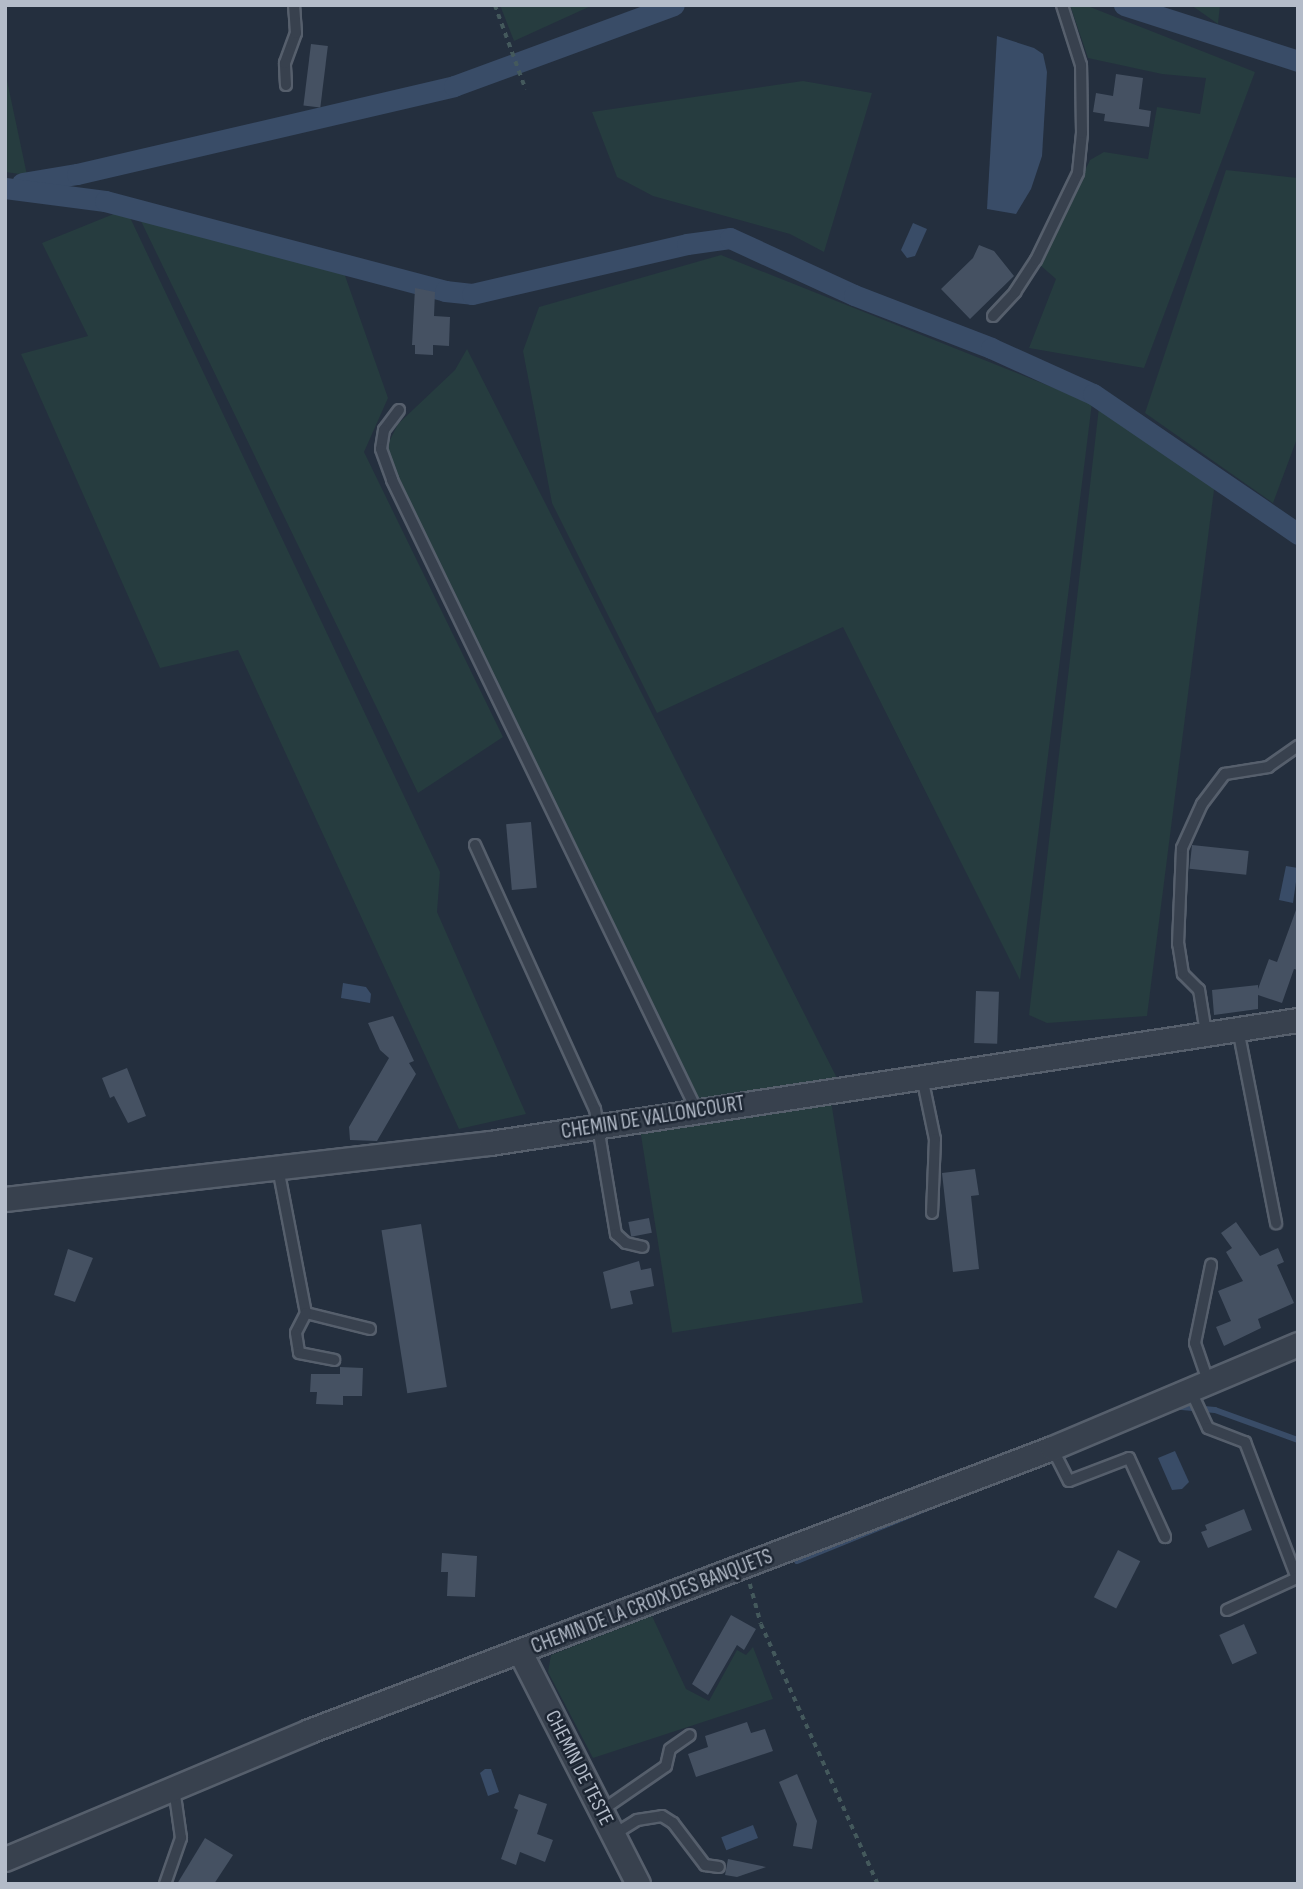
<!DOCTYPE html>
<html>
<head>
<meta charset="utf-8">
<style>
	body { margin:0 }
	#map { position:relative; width:1303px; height:1889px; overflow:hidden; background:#242f3e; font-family:"Sofia Sans Condensed",sans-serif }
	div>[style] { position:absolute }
	.green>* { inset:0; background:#263c3f; transform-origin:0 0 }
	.water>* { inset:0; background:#394c67; transform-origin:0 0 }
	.stream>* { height:6px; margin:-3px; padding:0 3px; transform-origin:3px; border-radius:3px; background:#394c67 }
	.canal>* { height:21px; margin:-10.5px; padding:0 10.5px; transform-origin:10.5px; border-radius:10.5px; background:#394c67 }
	.building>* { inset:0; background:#455162; transform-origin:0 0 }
	.path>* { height:3.5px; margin-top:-1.75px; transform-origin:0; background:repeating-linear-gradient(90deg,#44595c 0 5px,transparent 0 10px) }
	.roads { filter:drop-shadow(2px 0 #565f6c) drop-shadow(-2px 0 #565f6c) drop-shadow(0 2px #565f6c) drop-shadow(0 -2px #565f6c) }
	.lane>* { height:10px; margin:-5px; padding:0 5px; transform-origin:5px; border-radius:5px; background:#38414e }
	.street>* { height:23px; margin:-11.5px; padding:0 11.5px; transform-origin:11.5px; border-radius:11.5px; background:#38414e }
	span { translate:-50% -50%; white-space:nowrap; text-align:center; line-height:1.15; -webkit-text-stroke:5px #1d2633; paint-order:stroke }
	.street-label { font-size:21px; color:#b4bcc9 }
	.frame { position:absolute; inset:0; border:7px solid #b4bcc9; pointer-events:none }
</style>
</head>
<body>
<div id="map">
	<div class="green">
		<i style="clip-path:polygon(500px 5px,593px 5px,514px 41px)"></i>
		<i style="clip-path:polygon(1070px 5px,1085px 5px,1255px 72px,1144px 368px,1029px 348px,1056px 279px,1040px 265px,1090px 160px,1104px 152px,1148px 159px,1157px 107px,1200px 114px,1206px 78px,1162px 74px,1088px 58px)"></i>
		<i style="clip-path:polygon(1191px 5px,1220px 5px,1218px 24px)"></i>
		<i style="clip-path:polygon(5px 71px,27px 175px,5px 172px)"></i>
		<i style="clip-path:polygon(803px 81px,872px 93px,824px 252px,790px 234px,653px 196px,617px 177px,592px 112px)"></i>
		<i style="clip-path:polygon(1226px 170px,1298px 178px,1298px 436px,1273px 503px,1145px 413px)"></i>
		<i style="clip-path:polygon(126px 209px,440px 872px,437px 912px,526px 1114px,459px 1129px,238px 650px,160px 668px,21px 354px,88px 336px,42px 243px)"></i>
		<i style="clip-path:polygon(139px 217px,343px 270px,388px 398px,364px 452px,503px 737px,418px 793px)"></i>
		<i style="clip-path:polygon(721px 255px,1092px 403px,1020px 980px,843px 627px,657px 713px,552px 503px,523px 351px,539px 307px)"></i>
		<i style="clip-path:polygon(467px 349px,840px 1084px,697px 1104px,385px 450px,398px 424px,455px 370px)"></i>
		<i style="clip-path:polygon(1099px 407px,1215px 482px,1147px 1016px,1047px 1023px,1029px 1015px)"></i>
		<i style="left:831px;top:1101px;width:204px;height:193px;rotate:81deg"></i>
		<i style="clip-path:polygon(652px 1616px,686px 1689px,709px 1701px,737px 1650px,746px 1655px,753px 1647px,773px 1699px,593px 1758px,548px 1672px,551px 1655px)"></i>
	</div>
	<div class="water">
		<i style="clip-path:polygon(997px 36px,1034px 48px,1043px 54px,1047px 72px,1042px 156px,1031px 189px,1016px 214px,987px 209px)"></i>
		<i style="clip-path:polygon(913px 223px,927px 229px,915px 256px,907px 258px,901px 250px)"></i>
		<i style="clip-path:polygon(1286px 866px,1298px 868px,1293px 903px,1279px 900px)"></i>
		<i style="clip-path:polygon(343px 983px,366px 987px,371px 994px,370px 1003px,341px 998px)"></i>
		<i style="clip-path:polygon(1175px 1451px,1189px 1482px,1182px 1489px,1172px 1490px,1158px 1458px)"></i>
		<i style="clip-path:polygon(485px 1769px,491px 1769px,499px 1792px,488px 1796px,480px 1773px)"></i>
		<i style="left:753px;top:1825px;width:14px;height:34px;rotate:69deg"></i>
	</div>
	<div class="stream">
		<i style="left:1171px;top:1406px;width:44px;rotate:5.2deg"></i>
		<i style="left:1215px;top:1410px;width:88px;rotate:19.9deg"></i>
		<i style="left:797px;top:1561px;width:160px;rotate:-22.1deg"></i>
	</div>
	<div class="canal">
		<i style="left:1124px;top:5px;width:183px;rotate:17.8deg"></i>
		<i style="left:22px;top:183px;width:56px;rotate:-9.3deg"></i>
		<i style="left:77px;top:174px;width:387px;rotate:-13.1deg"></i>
		<i style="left:454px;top:86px;width:234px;rotate:-20.2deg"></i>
		<i style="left:5px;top:188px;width:101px;rotate:7.4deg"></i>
		<i style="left:105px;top:201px;width:352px;rotate:14.8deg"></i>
		<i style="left:445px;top:291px;width:27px;rotate:6deg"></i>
		<i style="left:472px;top:294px;width:221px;rotate:-13.1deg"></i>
		<i style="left:687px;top:244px;width:43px;rotate:-7.9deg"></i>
		<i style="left:730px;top:238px;width:136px;rotate:24.7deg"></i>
		<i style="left:854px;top:295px;width:147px;rotate:21.1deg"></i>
		<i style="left:991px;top:348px;width:112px;rotate:24.3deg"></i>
		<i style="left:1093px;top:394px;width:248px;rotate:34.3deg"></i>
	</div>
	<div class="building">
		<i style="left:311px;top:44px;width:17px;height:62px;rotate:7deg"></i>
		<i style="clip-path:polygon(1116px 74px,1143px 78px,1139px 109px,1151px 111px,1149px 127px,1104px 121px,1105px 114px,1093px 112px,1096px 93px,1113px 96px)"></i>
		<i style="clip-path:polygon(979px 245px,994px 251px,1014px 276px,970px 319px,941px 289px,973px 258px)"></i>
		<i style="clip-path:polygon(415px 288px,435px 292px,434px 316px,450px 317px,449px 346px,433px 345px,433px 355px,415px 354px,415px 345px,412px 345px)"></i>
		<i style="left:531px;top:822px;width:66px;height:25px;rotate:85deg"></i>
		<i style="left:1192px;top:845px;width:57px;height:24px;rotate:6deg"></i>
		<i style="clip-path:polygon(1296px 910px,1298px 970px,1294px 969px,1282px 1003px,1258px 995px,1258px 1009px,1214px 1015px,1212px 990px,1258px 985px,1258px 989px,1269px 959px,1277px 962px)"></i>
		<i style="left:976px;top:991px;width:23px;height:52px;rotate:2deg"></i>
		<i style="clip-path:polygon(393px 1016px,414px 1061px,409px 1063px,416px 1074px,377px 1141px,350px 1140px,349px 1127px,389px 1058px,380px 1050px,368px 1023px)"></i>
		<i style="clip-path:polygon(127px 1068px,146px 1116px,128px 1123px,114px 1096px,110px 1098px,102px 1078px)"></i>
		<i style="clip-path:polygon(975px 1169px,979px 1195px,971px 1196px,979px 1269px,953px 1272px,942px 1173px)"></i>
		<i style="left:649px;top:1218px;width:15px;height:21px;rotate:79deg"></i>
		<i style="clip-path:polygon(1236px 1222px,1260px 1256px,1278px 1248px,1284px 1262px,1277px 1265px,1294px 1303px,1258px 1319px,1261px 1328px,1224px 1346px,1216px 1327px,1231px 1321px,1218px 1291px,1243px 1281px,1226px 1252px,1232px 1248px,1221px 1233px)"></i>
		<i style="left:421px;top:1224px;width:165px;height:40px;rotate:81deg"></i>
		<i style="clip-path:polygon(68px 1249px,93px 1258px,75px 1302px,54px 1295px)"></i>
		<i style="clip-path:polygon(639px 1261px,641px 1270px,651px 1268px,654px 1286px,630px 1291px,633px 1304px,611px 1309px,603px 1272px)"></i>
		<i style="clip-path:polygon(340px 1367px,363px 1368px,362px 1396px,343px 1396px,343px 1405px,316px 1404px,317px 1392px,310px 1392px,311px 1374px,340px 1374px)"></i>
		<i style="clip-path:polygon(1244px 1509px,1252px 1530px,1208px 1548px,1201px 1532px,1207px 1530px,1205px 1525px)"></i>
		<i style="left:1118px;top:1550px;width:25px;height:53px;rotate:27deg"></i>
		<i style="clip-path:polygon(442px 1553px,477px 1556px,475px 1597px,447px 1596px,448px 1572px,441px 1572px)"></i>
		<i style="clip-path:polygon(731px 1615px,756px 1629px,744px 1650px,737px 1645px,708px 1695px,692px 1684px)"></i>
		<i style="left:1244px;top:1624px;width:32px;height:27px;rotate:66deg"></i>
		<i style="clip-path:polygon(747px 1722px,751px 1733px,765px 1729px,773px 1751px,696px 1777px,688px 1754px,708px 1747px,705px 1736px)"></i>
		<i style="clip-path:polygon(797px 1774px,817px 1821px,812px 1849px,793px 1846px,797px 1824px,779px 1782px)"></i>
		<i style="clip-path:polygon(519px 1794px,547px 1804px,537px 1834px,553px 1840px,545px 1862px,520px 1852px,516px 1865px,501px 1859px,518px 1810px,514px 1808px)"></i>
		<i style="clip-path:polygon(205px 1838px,233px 1855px,214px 1884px,177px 1884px)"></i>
		<i style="clip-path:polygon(728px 1859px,766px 1867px,737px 1877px,725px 1875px)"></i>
	</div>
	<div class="path">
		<i style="left:495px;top:5px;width:90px;rotate:70deg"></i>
		<i style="left:750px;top:1584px;width:41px;rotate:74.6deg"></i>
		<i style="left:761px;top:1624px;width:285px;rotate:65.8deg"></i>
	</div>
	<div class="roads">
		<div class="lane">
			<i style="left:286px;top:85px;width:22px;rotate:-93deg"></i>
			<i style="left:285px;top:63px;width:32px;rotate:-70deg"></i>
			<i style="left:296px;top:33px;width:28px;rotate:-94deg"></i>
			<i style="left:993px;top:316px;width:33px;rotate:-47deg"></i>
			<i style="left:1015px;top:292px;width:38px;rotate:-57deg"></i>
			<i style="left:1036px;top:260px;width:97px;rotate:-64.2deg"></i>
			<i style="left:1078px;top:173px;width:40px;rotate:-84.3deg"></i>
			<i style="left:1082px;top:133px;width:68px;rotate:-90.8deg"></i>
			<i style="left:1081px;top:65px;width:63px;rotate:-107.6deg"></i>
			<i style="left:399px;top:410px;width:25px;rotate:127deg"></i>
			<i style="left:384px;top:430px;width:19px;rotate:99deg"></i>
			<i style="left:381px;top:449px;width:33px;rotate:70deg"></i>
			<i style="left:392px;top:480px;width:701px;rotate:64.2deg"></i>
			<i style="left:475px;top:845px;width:290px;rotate:65.6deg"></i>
			<i style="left:595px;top:1109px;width:127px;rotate:80.5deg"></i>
			<i style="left:616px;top:1234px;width:13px;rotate:42deg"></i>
			<i style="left:626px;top:1243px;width:17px;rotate:13deg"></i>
			<i style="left:1238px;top:1029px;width:198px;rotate:78.9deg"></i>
			<i style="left:1206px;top:1033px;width:44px;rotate:-99.2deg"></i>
			<i style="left:1199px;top:990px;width:23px;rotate:-135deg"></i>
			<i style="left:1183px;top:974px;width:30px;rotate:-99deg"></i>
			<i style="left:1178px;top:944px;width:96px;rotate:-87.6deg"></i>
			<i style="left:1182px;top:848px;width:48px;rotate:-65.6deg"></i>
			<i style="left:1202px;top:804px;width:38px;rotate:-53deg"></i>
			<i style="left:1225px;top:774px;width:44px;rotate:-9.2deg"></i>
			<i style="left:1268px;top:767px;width:37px;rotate:-35deg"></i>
			<i style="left:922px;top:1077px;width:63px;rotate:78.2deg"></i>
			<i style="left:935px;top:1139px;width:74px;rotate:92.3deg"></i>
			<i style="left:278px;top:1168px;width:148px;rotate:79.1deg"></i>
			<i style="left:306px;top:1313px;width:66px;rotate:14deg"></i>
			<i style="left:306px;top:1313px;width:22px;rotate:117deg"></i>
			<i style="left:296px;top:1333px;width:20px;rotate:81deg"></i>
			<i style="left:299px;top:1353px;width:36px;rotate:11deg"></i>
			<i style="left:1208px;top:1381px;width:40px;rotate:-108.9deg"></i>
			<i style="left:1195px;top:1343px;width:80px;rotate:-78.4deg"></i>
			<i style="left:1190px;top:1389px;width:43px;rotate:65.2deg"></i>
			<i style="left:1208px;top:1428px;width:40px;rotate:21deg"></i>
			<i style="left:1245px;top:1442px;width:146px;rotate:69.1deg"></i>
			<i style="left:1297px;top:1578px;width:77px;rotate:155.4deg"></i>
			<i style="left:1052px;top:1448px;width:37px;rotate:63deg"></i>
			<i style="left:1069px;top:1481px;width:64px;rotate:-21deg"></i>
			<i style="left:1129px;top:1458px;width:87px;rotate:65.5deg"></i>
			<i style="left:601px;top:1811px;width:79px;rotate:-34.7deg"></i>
			<i style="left:666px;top:1766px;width:17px;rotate:-77deg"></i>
			<i style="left:670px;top:1749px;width:24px;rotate:-35deg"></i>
			<i style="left:613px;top:1835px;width:28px;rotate:-32deg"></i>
			<i style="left:637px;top:1820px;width:25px;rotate:-9deg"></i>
			<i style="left:662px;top:1816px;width:13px;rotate:32deg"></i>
			<i style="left:673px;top:1823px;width:53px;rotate:52.7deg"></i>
			<i style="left:705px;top:1865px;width:14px;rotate:8deg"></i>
			<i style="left:165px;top:1884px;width:49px;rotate:-70.8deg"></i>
			<i style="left:181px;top:1838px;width:50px;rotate:-98deg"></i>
		</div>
		<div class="street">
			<i style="left:5px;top:1199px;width:488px;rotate:-6.6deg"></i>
			<i style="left:490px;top:1143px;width:817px;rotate:-8.66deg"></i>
			<i style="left:520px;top:1652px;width:260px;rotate:63deg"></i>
			<i style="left:5px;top:1859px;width:330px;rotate:-22.8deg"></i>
			<i style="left:309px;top:1731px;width:795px;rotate:-20.85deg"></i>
			<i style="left:1052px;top:1448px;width:267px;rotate:-22.9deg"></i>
		</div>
	</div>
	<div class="street-label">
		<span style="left:653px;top:1118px;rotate:-9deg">CHEMIN DE VALLONCOURT</span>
		<span style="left:652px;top:1602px;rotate:-21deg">CHEMIN DE LA CROIX DES BANQUETS</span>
		<span style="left:579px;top:1768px;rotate:63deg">CHEMIN DE TESTE</span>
	</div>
	<div class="frame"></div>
</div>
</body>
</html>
